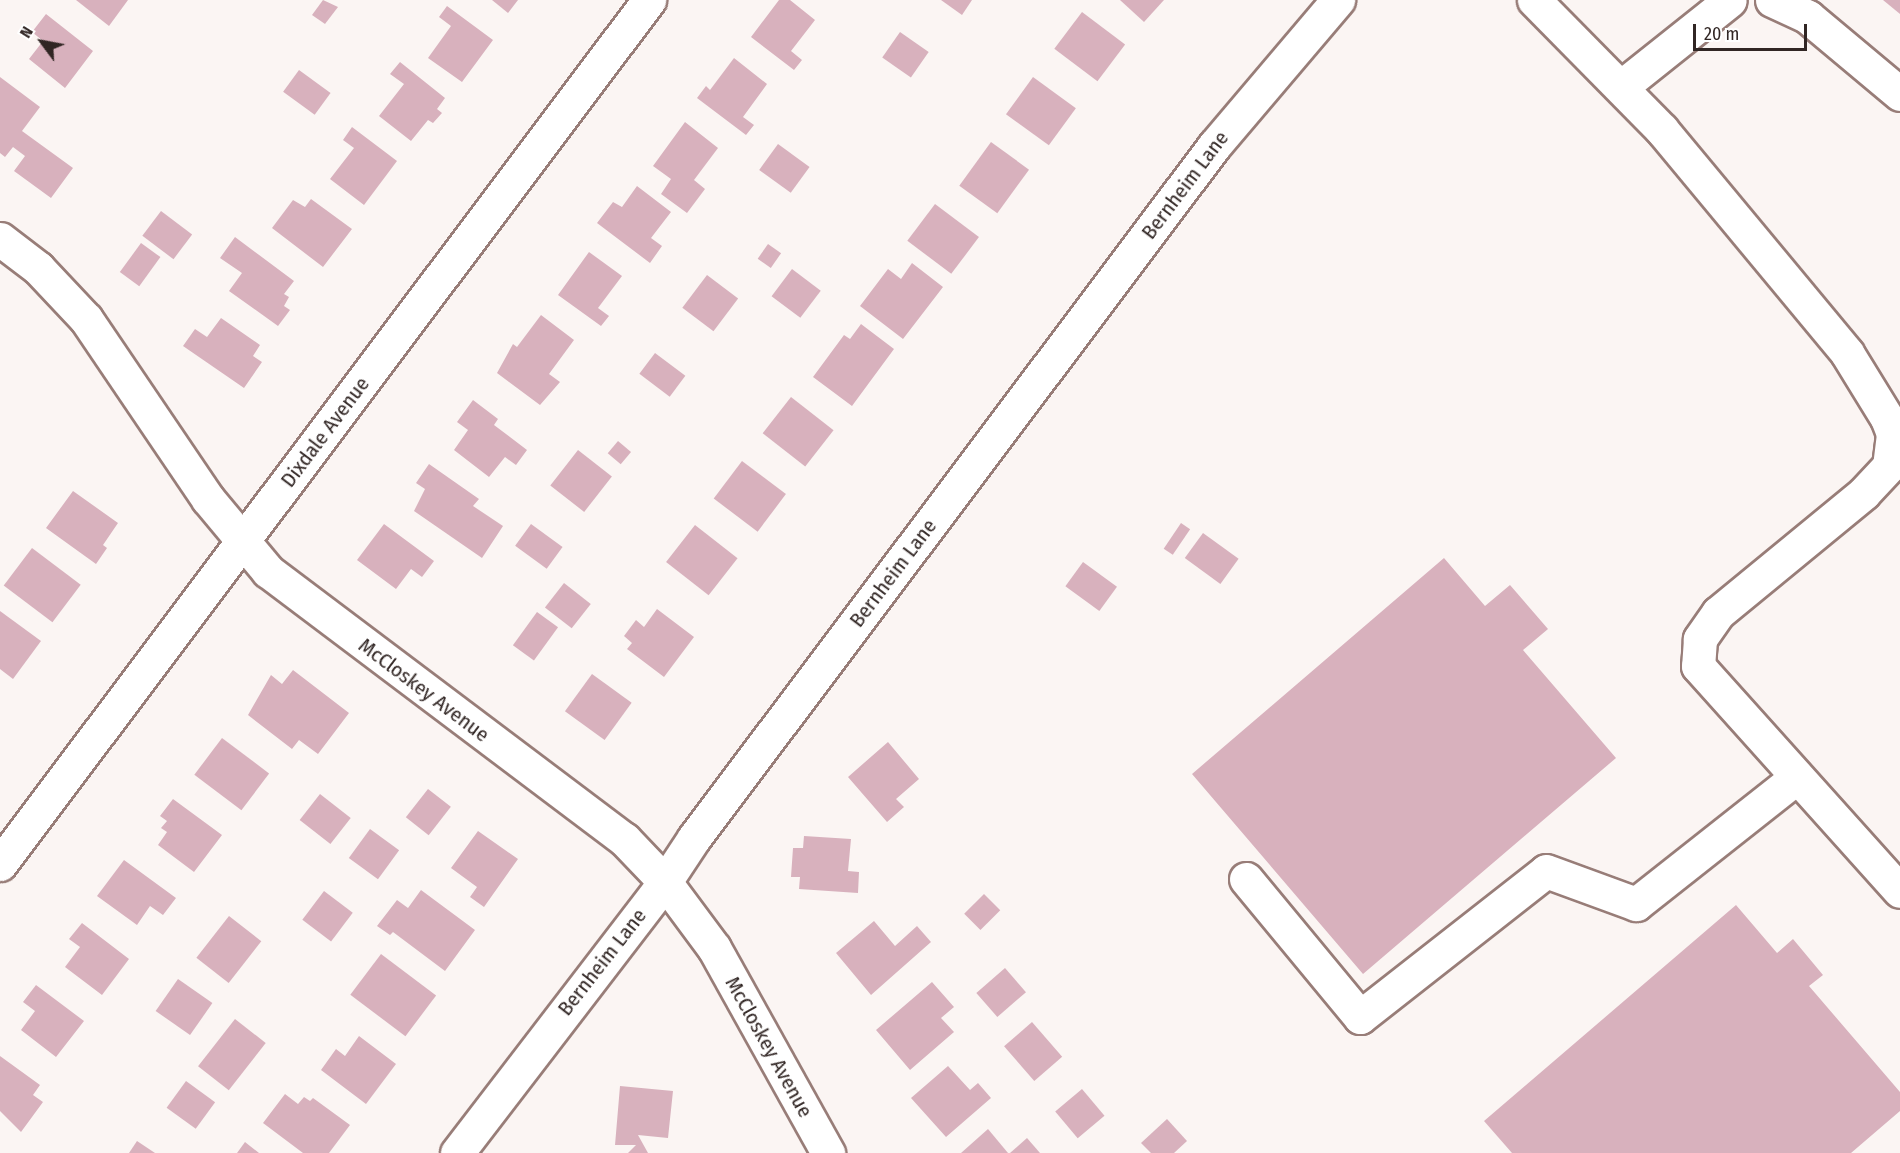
<!DOCTYPE html>
<html>
<head>
<meta charset="utf-8">
<style>
	body { margin:0 }
	#map { position:relative; width:1900px; height:1153px; overflow:hidden; background:#fbf5f3; font-family:"Fira Sans Condensed",sans-serif }
	div>[style] { position:absolute }
	.building>* { inset:0; background:#d8b1bd; transform-origin:0 0 }
	.roads { filter:drop-shadow(2px 0 #987d78) drop-shadow(-2px 0 #987d78) drop-shadow(0 2px #987d78) drop-shadow(0 -2px #987d78) }
	.minor>* { height:33px; margin:-16.5px; padding:0 16.5px; transform-origin:16.5px; border-radius:16.5px; background:#fff }
	span { translate:-50% -50%; white-space:nowrap; text-align:center; line-height:1.15; -webkit-text-stroke:4.5px #fff; paint-order:stroke }
	.street-label { font-size:21px; color:#312624 }
	.north { position:absolute; left:12px; top:12px; width:60px; height:60px; -webkit-text-stroke:4px #fff; paint-order:stroke; rotate:302deg; font-size:16px; font-weight:700; line-height:24px; text-align:center; color:#312624 }
	.north::after { content:''; display:block; margin:auto; width:21px; height:27px; background:#312624; clip-path:polygon(50% 0,100% 100%,50% 72%,0 100%) }
	.scale { position:absolute; left:1693px; top:24px; width:114px; height:27px; box-sizing:border-box; border:3px solid #312624; border-top:0; padding-left:8px; font-size:18px; line-height:21px; white-space:nowrap; color:#312624; -webkit-text-stroke:4px #fff; paint-order:stroke }
</style>
</head>
<body>
<div id="map">
	<div class="building">
		<i style="clip-path:polygon(76px 0,128px 0,109px 26px)"></i>
		<i style="clip-path:polygon(323px 0,338px 7px,325px 24px,312px 15px)"></i>
		<i style="clip-path:polygon(492px 0,518px 0,508px 13px)"></i>
		<i style="clip-path:polygon(779px 0,790px 0,815px 20px,791px 51px,802px 60px,794px 70px,751px 37px)"></i>
		<i style="clip-path:polygon(941px 0,972px 0,962px 15px)"></i>
		<i style="clip-path:polygon(1120px 0,1164px 0,1144px 22px)"></i>
		<i style="clip-path:polygon(1883px 0,1900px 0,1900px 14px)"></i>
		<i style="clip-path:polygon(447px 6px,493px 40px,462px 82px,428px 58px,451px 26px,439px 17px)"></i>
		<i style="left:1082px;top:12px;width:54px;height:46px;rotate:37deg"></i>
		<i style="clip-path:polygon(46px 14px,93px 51px,65px 88px,29px 59px,43px 41px,32px 32px)"></i>
		<i style="left:900px;top:32px;width:35px;height:31px;rotate:35deg"></i>
		<i style="clip-path:polygon(734px 58px,767px 84px,743px 117px,754px 125px,746px 135px,697px 98px,706px 86px,710px 90px)"></i>
		<i style="clip-path:polygon(400px 62px,445px 98px,437px 109px,442px 113px,433px 123px,428px 120px,411px 141px,379px 116px,404px 84px,390px 74px)"></i>
		<i style="left:299px;top:70px;width:39px;height:27px;rotate:36deg"></i>
		<i style="clip-path:polygon(0 77px,40px 107px,22px 131px,73px 168px,51px 198px,14px 171px,25px 156px,13px 147px,5px 157px,0 153px)"></i>
		<i style="left:1033px;top:77px;width:53px;height:46px;rotate:36deg"></i>
		<i style="clip-path:polygon(685px 122px,718px 148px,694px 180px,705px 189px,687px 213px,661px 194px,671px 179px,653px 166px)"></i>
		<i style="clip-path:polygon(352px 127px,397px 161px,364px 205px,330px 179px,354px 148px,343px 140px)"></i>
		<i style="left:991px;top:142px;width:47px;height:54px;rotate:36deg"></i>
		<i style="left:778px;top:144px;width:39px;height:32px;rotate:36deg"></i>
		<i style="clip-path:polygon(637px 186px,671px 212px,651px 238px,662px 246px,650px 263px,597px 223px,613px 202px,622px 207px)"></i>
		<i style="clip-path:polygon(311px 199px,352px 229px,323px 267px,272px 228px,293px 200px,305px 207px)"></i>
		<i style="left:935px;top:204px;width:55px;height:46px;rotate:37deg"></i>
		<i style="left:161px;top:211px;width:39px;height:31px;rotate:37deg"></i>
		<i style="clip-path:polygon(235px 237px,294px 281px,284px 294px,289px 297px,284px 306px,290px 310px,278px 326px,229px 291px,242px 273px,220px 258px)"></i>
		<i style="left:141px;top:243px;width:24px;height:36px;rotate:36deg"></i>
		<i style="left:768px;top:244px;width:16px;height:18px;rotate:35deg"></i>
		<i style="clip-path:polygon(589px 252px,622px 276px,598px 308px,609px 316px,601px 326px,558px 295px)"></i>
		<i style="clip-path:polygon(912px 263px,943px 287px,903px 339px,860px 306px,888px 269px,901px 279px)"></i>
		<i style="left:792px;top:269px;width:36px;height:34px;rotate:37deg"></i>
		<i style="left:707px;top:275px;width:39px;height:41px;rotate:37deg"></i>
		<i style="clip-path:polygon(541px 315px,574px 340px,549px 374px,560px 382px,540px 405px,497px 373px,513px 344px,517px 347px)"></i>
		<i style="clip-path:polygon(221px 318px,260px 345px,253px 356px,262px 362px,244px 388px,183px 346px,195px 329px,207px 337px)"></i>
		<i style="clip-path:polygon(861px 324px,894px 349px,852px 406px,813px 377px,844px 335px,850px 339px)"></i>
		<i style="left:655px;top:353px;width:38px;height:26px;rotate:37deg"></i>
		<i style="left:791px;top:397px;width:54px;height:46px;rotate:38deg"></i>
		<i style="clip-path:polygon(473px 400px,498px 419px,494px 425px,527px 450px,516px 465px,505px 457px,489px 477px,454px 450px,468px 430px,457px 422px)"></i>
		<i style="left:618px;top:441px;width:17px;height:16px;rotate:40deg"></i>
		<i style="left:578px;top:450px;width:43px;height:45px;rotate:38deg"></i>
		<i style="left:742px;top:461px;width:55px;height:47px;rotate:37deg"></i>
		<i style="clip-path:polygon(429px 464px,479px 499px,473px 506px,503px 526px,482px 558px,414px 511px,425px 489px,416px 483px)"></i>
		<i style="clip-path:polygon(73px 491px,118px 523px,103px 545px,107px 548px,96px 564px,46px 528px)"></i>
		<i style="left:1181px;top:523px;width:11px;height:31px;rotate:34deg"></i>
		<i style="clip-path:polygon(384px 524px,434px 561px,422px 577px,411px 569px,396px 589px,357px 560px)"></i>
		<i style="left:531px;top:524px;width:39px;height:27px;rotate:36deg"></i>
		<i style="left:695px;top:525px;width:54px;height:47px;rotate:38deg"></i>
		<i style="left:1203px;top:533px;width:44px;height:31px;rotate:36deg"></i>
		<i style="left:32px;top:548px;width:61px;height:47px;rotate:37deg"></i>
		<i style="clip-path:polygon(1444px 558px,1485px 606px,1510px 585px,1548px 629px,1523px 650px,1616px 758px,1363px 974px,1192px 774px)"></i>
		<i style="left:1083px;top:562px;width:42px;height:30px;rotate:36deg"></i>
		<i style="left:564px;top:583px;width:34px;height:31px;rotate:38deg"></i>
		<i style="clip-path:polygon(657px 609px,694px 637px,664px 677px,627px 649px,632px 643px,624px 636px,636px 620px,644px 627px)"></i>
		<i style="clip-path:polygon(0 611px,41px 641px,13px 679px,0 669px)"></i>
		<i style="left:537px;top:612px;width:26px;height:41px;rotate:36deg"></i>
		<i style="clip-path:polygon(293px 670px,349px 713px,318px 754px,299px 740px,292px 749px,248px 715px,271px 675px,282px 684px)"></i>
		<i style="left:592px;top:674px;width:49px;height:46px;rotate:36deg"></i>
		<i style="left:222px;top:738px;width:59px;height:46px;rotate:37deg"></i>
		<i style="clip-path:polygon(888px 742px,919px 779px,896px 799px,904px 807px,887px 822px,848px 777px)"></i>
		<i style="left:428px;top:789px;width:29px;height:36px;rotate:38deg"></i>
		<i style="left:320px;top:794px;width:39px;height:33px;rotate:38deg"></i>
		<i style="clip-path:polygon(173px 799px,222px 835px,194px 872px,158px 845px,167px 832px,161px 828px,167px 821px,160px 816px)"></i>
		<i style="left:370px;top:829px;width:36px;height:36px;rotate:36deg"></i>
		<i style="clip-path:polygon(478px 831px,518px 859px,484px 907px,470px 897px,477px 887px,451px 868px)"></i>
		<i style="clip-path:polygon(804px 836px,851px 839px,848px 871px,859px 872px,858px 893px,799px 889px,800px 877px,791px 877px,793px 848px,803px 848px)"></i>
		<i style="clip-path:polygon(124px 860px,176px 898px,163px 915px,150px 906px,137px 925px,97px 896px)"></i>
		<i style="clip-path:polygon(421px 890px,475px 930px,445px 971px,393px 932px,390px 935px,377px 926px,397px 900px,408px 908px)"></i>
		<i style="left:324px;top:891px;width:36px;height:36px;rotate:37deg"></i>
		<i style="left:984px;top:894px;width:23px;height:28px;rotate:45deg"></i>
		<i style="clip-path:polygon(1736px 905px,1777px 953px,1793px 939px,1823px 975px,1809px 986px,1900px 1092px,1900px 1111px,1851px 1153px,1512px 1153px,1484px 1121px)"></i>
		<i style="left:229px;top:916px;width:41px;height:53px;rotate:38deg"></i>
		<i style="clip-path:polygon(874px 921px,895px 946px,917px 926px,931px 942px,871px 995px,836px 953px)"></i>
		<i style="clip-path:polygon(82px 923px,129px 959px,102px 995px,65px 967px,80px 947px,69px 939px)"></i>
		<i style="left:381px;top:954px;width:69px;height:51px;rotate:37deg"></i>
		<i style="left:1005px;top:968px;width:32px;height:38px;rotate:49deg"></i>
		<i style="left:178px;top:979px;width:42px;height:39px;rotate:35deg"></i>
		<i style="clip-path:polygon(932px 982px,954px 1007px,941px 1018px,954px 1032px,910px 1070px,876px 1030px)"></i>
		<i style="clip-path:polygon(36px 985px,84px 1021px,56px 1057px,21px 1030px,35px 1011px,23px 1002px)"></i>
		<i style="left:235px;top:1019px;width:39px;height:60px;rotate:38deg"></i>
		<i style="left:1032px;top:1022px;width:46px;height:37px;rotate:49deg"></i>
		<i style="clip-path:polygon(359px 1036px,396px 1064px,366px 1104px,321px 1070px,336px 1049px,345px 1056px)"></i>
		<i style="clip-path:polygon(0 1056px,40px 1085px,33px 1095px,43px 1102px,21px 1132px,0 1111px)"></i>
		<i style="clip-path:polygon(948px 1066px,970px 1090px,978px 1083px,991px 1098px,946px 1137px,911px 1098px)"></i>
		<i style="left:186px;top:1081px;width:36px;height:33px;rotate:36deg"></i>
		<i style="clip-path:polygon(620px 1086px,673px 1091px,668px 1138px,638px 1135px,648px 1153px,628px 1153px,636px 1145px,615px 1145px)"></i>
		<i style="left:1082px;top:1089px;width:35px;height:35px;rotate:50deg"></i>
		<i style="clip-path:polygon(285px 1094px,298px 1104px,304px 1097px,310px 1101px,313px 1098px,350px 1125px,329px 1153px,303px 1153px,263px 1123px)"></i>
		<i style="clip-path:polygon(1167px 1119px,1187px 1141px,1174px 1153px,1151px 1153px,1141px 1143px)"></i>
		<i style="clip-path:polygon(988px 1129px,1008px 1153px,961px 1153px)"></i>
		<i style="clip-path:polygon(1027px 1138px,1040px 1153px,1010px 1153px)"></i>
		<i style="clip-path:polygon(137px 1141px,155px 1153px,129px 1153px)"></i>
		<i style="clip-path:polygon(245px 1142px,259px 1153px,237px 1153px)"></i>
	</div>
	<div class="roads">
		<div class="minor">
			<i style="left:1534px;top:0;width:182px;rotate:45.4deg"></i>
			<i style="left:1662px;top:130px;width:290px;rotate:50.3deg"></i>
			<i style="left:1847px;top:353px;width:76px;rotate:58.4deg"></i>
			<i style="left:1887px;top:418px;width:17px;rotate:69deg"></i>
			<i style="left:1893px;top:434px;width:32px;rotate:97deg"></i>
			<i style="left:1889px;top:466px;width:37px;rotate:133deg"></i>
			<i style="left:1864px;top:493px;width:189px;rotate:140.6deg"></i>
			<i style="left:1718px;top:613px;width:32px;rotate:125deg"></i>
			<i style="left:1700px;top:639px;width:27px;rotate:94deg"></i>
			<i style="left:1698px;top:666px;width:302px;rotate:48.1deg"></i>
			<i style="left:1772px;top:0;width:40px;rotate:25deg"></i>
			<i style="left:1808px;top:17px;width:120px;rotate:39.9deg"></i>
			<i style="left:1621px;top:87px;width:139px;rotate:-38.6deg"></i>
			<i style="left:0;top:239px;width:48px;rotate:37.3deg"></i>
			<i style="left:38px;top:268px;width:70px;rotate:46.7deg"></i>
			<i style="left:86px;top:319px;width:217px;rotate:55.9deg"></i>
			<i style="left:208px;top:499px;width:94px;rotate:50.2deg"></i>
			<i style="left:268px;top:571px;width:446px;rotate:37deg"></i>
			<i style="left:624px;top:839px;width:59px;rotate:46.4deg"></i>
			<i style="left:665px;top:882px;width:82px;rotate:53.4deg"></i>
			<i style="left:714px;top:948px;width:235px;rotate:60.9deg"></i>
			<i style="left:0;top:864px;width:1081px;rotate:-53.09deg"></i>
			<i style="left:1246px;top:879px;width:179px;rotate:50.4deg"></i>
			<i style="left:1360px;top:1017px;width:236px;rotate:-38.1deg"></i>
			<i style="left:1546px;top:871px;width:96px;rotate:20.1deg"></i>
			<i style="left:1636px;top:904px;width:205px;rotate:-38.3deg"></i>
			<i style="left:457px;top:1153px;width:342px;rotate:-52.5deg"></i>
			<i style="left:665px;top:882px;width:53px;rotate:-56.6deg"></i>
			<i style="left:694px;top:838px;width:866px;rotate:-53.08deg"></i>
			<i style="left:1214px;top:146px;width:192px;rotate:-49.7deg"></i>
		</div>
	</div>
	<div class="street-label">
		<span style="left:1185px;top:185px;rotate:-53deg">Bernheim Lane</span>
		<span style="left:325px;top:432px;rotate:-53deg">Dixdale Avenue</span>
		<span style="left:893px;top:573px;rotate:-53deg">Bernheim Lane</span>
		<span style="left:424px;top:690px;rotate:37deg">McCloskey Avenue</span>
		<span style="left:602px;top:962px;rotate:-52deg">Bernheim Lane</span>
		<span style="left:769px;top:1047px;rotate:61deg">McCloskey Avenue</span>
	</div>
	<div class="north">N</div>
	<div class="scale">20 m</div>
</div>
</body>
</html>
